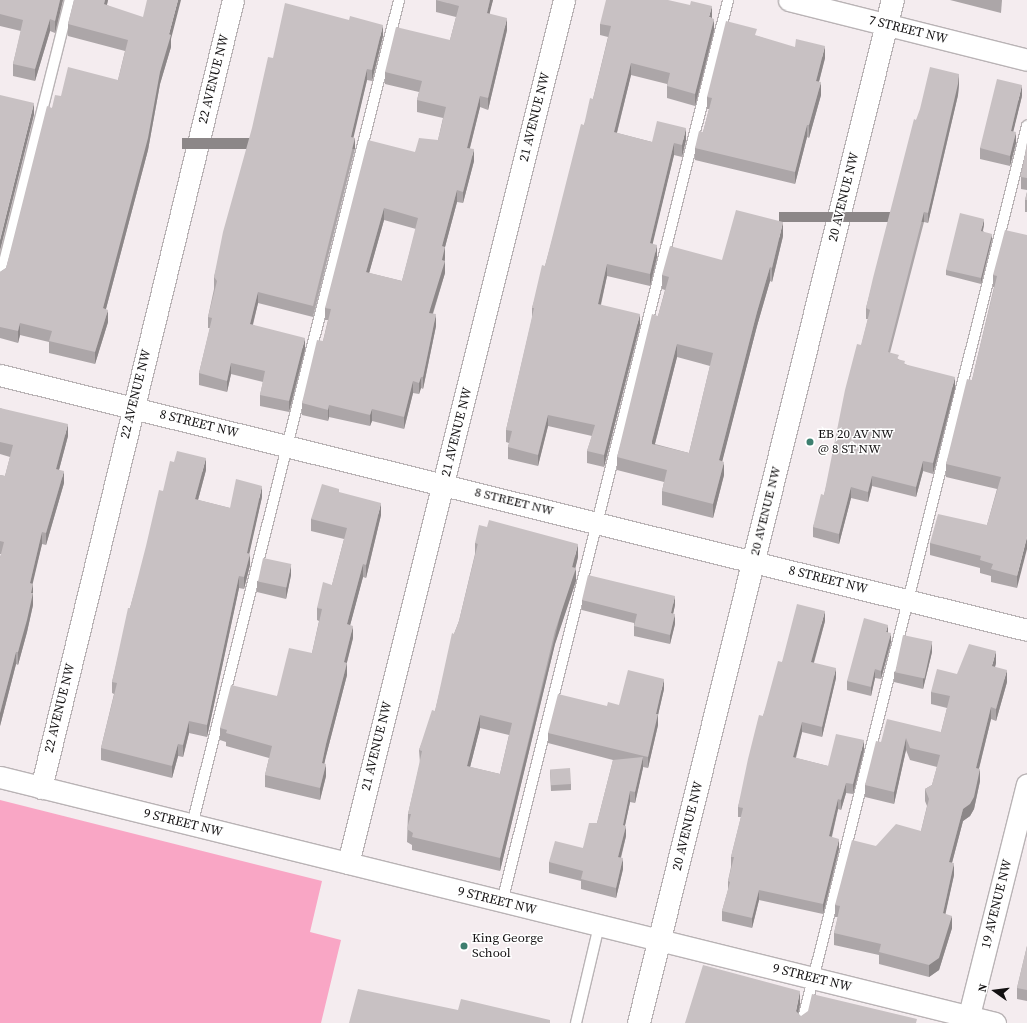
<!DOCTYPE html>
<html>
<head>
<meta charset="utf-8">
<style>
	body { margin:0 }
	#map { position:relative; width:1027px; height:1023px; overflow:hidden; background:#f4ecef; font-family:"Source Serif 4",serif }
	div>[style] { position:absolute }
	.green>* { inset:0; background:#f9a6c5 }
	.roads { filter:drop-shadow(1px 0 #b9b3b5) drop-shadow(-1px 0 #b9b3b5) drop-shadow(0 1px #b9b3b5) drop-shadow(0 -1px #b9b3b5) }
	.service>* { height:10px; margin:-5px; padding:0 5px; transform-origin:5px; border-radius:5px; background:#fff }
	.minor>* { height:21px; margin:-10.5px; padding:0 10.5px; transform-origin:10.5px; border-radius:10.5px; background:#fff }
	.tertiary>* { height:22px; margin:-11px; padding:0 11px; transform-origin:11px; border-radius:11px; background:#fff }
	.wall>* { inset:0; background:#aca6a8 }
	.shaded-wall>* { inset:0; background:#8c8788; transform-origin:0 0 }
	.building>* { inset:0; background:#c8c1c3; transform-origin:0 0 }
	.dots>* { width:11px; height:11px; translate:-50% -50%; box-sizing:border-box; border:2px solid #fff; border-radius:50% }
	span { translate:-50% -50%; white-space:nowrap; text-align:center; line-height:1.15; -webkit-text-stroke:3px #fff; paint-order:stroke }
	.street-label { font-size:13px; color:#121011 }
	.poi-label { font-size:13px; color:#121011 }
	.left { translate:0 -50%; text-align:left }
	.north { position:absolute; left:975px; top:971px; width:40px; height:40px; -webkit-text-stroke:3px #fff; paint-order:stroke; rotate:284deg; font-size:11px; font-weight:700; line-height:16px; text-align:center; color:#121011 }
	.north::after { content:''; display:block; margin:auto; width:14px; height:18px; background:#121011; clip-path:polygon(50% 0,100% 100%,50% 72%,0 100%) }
</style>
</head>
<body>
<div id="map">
	<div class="green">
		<i style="clip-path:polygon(0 800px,322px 881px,310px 932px,341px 940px,321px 1023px,0 1023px)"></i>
	</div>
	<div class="roads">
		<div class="service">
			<i style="left:0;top:278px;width:287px;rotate:-75.9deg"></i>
			<i style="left:192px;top:825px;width:851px;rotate:-75.91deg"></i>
			<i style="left:502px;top:902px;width:930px;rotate:-75.93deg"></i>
			<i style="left:576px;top:1023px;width:100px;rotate:-76.7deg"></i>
			<i style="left:802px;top:1023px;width:925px;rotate:-75.92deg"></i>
		</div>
		<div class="minor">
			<i style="left:789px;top:0;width:245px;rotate:14.1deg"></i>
			<i style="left:0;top:375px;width:1058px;rotate:13.94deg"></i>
			<i style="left:0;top:777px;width:1025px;rotate:13.89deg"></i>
			<i style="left:41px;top:788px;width:811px;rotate:-76.31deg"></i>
			<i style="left:348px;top:863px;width:890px;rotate:-75.95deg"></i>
			<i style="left:967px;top:1023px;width:246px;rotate:-75.9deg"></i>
		</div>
		<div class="tertiary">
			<i style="left:639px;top:1023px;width:1054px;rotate:-76.06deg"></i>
		</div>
	</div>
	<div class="wall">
		<i style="clip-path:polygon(0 0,63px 0,55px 33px,50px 31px,35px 81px,13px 76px,13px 64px,21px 31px,0 26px)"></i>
		<i style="clip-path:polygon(74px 0,108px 0,107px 5px,171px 39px,171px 47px,160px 84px,148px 150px,106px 309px,108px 322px,95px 364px,49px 353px,49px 342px,20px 335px,18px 343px,0 338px,0 272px,6px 268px,52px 108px,61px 96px,118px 80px,125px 51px,68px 36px,68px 24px)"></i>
		<i style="clip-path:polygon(evenodd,436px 0,493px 0,489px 13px,507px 30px,488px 110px,480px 107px,470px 148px,474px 161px,463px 203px,457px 202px,445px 247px,445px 273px,433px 314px,436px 326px,423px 389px,421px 388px,419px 394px,413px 393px,404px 429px,372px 421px,370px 426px,329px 417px,328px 421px,302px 415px,302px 403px,323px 341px,328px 320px,325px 320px,325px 308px,415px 152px,438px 140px,443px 118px,417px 112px,417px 100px,419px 92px,385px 84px,385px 72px,450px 40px,456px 17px,436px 12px,436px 0,384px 220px,416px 229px,402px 281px,369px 273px,384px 220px)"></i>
		<i style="clip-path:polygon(950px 0,1002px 0,1001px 13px)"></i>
		<i style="clip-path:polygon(712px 18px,714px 30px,695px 106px,667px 98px,667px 84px,631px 75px,617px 133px,652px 142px,686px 140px,682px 157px,674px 155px,652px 244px,657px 257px,650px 286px,607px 276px,601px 305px,640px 325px,604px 467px,587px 463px,587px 451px,592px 436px,548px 426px,538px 466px,508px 459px,508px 447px,509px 443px,506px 442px,506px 430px,532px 319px,532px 308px,545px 266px,584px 125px,593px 99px,608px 37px,600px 35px,600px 24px)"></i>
		<i style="clip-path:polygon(383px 36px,372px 81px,367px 80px,353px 137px,355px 149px,313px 317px,258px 303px,253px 325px,305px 349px,289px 412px,260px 406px,260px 395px,263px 382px,231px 374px,227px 392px,199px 385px,199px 373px,210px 328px,208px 328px,208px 317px,214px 289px,214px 277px,273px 58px)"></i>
		<i style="clip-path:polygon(757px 36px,825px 58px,819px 82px,821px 95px,809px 138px,807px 137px,795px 184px,695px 160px,695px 148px,703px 132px,709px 109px,707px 109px,707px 97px)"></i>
		<i style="clip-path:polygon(959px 84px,958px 95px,928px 223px,924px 222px,890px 353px,905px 364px,955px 388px,933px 474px,923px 471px,916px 497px,872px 486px,868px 502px,851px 498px,839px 544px,813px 537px,813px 527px,824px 495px,868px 319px,866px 319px,866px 308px,916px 120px)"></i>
		<i style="clip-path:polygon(1022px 96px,1013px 131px,1016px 143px,1010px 166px,980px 159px,980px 148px)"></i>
		<i style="clip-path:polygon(1027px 143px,1027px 190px,1021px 189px,1021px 177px)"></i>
		<i style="clip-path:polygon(1027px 192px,1027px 212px,1025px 212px,1025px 200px)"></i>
		<i style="clip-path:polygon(984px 225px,983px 231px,992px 239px,981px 284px,946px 275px,946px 270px)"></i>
		<i style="clip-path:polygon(1027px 235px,1017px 588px,991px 582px,991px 576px,980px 573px,980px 568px,930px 555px,930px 543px,987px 525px,997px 489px,946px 477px,946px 464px,972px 380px,994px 287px,993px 287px,993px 275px)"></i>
		<i style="clip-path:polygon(evenodd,783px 236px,772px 282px,770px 281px,757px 326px,722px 461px,724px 475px,713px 518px,662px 505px,662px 491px,664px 482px,617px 470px,617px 457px,658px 316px,665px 290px,662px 289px,662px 275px,722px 260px,783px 236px,677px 357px,710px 366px,689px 453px,655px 444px,677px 357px)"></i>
		<i style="clip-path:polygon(0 408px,68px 436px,59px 470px,64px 483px,46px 545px,42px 544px,32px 584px,33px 584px,33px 605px,27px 632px,18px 665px,16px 664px,0 726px,0 558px,1px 554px,0 554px,0 475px,5px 476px,10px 457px,0 454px)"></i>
		<i style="clip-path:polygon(206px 470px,198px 500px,230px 508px,262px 497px,249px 553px,250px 565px,244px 589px,239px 588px,207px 737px,189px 733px,183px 757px,178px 756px,172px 778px,101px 760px,101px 748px,114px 694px,112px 693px,112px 682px,130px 608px,163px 491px)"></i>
		<i style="clip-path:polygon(339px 493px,381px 515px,366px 578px,363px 577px,350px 625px,353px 638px,347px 662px,347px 675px,326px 756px,324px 763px,326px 776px,320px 800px,265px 787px,265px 775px,269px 758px,226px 746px,226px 742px,220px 740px,220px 728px,277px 696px,312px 653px,319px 621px,317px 620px,317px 608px,332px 585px,344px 539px,311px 531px,311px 519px)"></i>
		<i style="clip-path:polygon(evenodd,475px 543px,578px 557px,575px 568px,576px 581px,555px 644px,500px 871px,412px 850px,412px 845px,407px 842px,408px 814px,420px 763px,419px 750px,435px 711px,454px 634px,459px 621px,475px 554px,475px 543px,480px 728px,509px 735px,500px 774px,470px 767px,480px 728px)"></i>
		<i style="clip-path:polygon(291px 575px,286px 599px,257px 592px,257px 581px)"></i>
		<i style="clip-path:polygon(582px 600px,675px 605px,673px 614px,675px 624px,670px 644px,634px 636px,634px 623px,582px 610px)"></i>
		<i style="clip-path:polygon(825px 621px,814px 663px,836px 678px,822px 737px,802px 732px,796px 758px,828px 766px,864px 750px,853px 794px,846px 793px,841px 810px,838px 809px,832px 837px,839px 849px,823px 914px,759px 900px,752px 928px,722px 921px,722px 911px,728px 890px,728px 881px,731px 867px,731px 857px,741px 817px,738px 817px,738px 807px,763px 716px,782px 662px)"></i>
		<i style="clip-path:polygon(888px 633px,891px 642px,881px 679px,875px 678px,871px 696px,847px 690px,847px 681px)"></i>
		<i style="clip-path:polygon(932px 652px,923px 689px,894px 682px,894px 672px)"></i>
		<i style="clip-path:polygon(996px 663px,995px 667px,1007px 682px,996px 721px,991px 719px,979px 769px,980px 781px,974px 809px,970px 816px,963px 821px,952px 863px,954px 875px,945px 914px,952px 928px,939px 970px,929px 977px,879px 964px,879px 955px,834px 945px,834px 933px,838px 917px,835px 917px,835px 905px,876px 846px,921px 831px,927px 806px,925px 801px,925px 789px,932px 785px,937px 767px,910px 760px,906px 750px,894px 804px,865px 797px,865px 785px,881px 742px,941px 732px,947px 708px,931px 704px,931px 692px,957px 674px)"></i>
		<i style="clip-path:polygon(664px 689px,658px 715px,658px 725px,648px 768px,643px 767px,635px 803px,630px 802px,625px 825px,626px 836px,621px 858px,623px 869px,616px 898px,581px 889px,581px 881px,549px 873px,549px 862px,583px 848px,597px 823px,613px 760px,548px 743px,548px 733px,607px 706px,619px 705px)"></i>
		<i style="clip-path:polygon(550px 770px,571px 784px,571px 790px,551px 791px)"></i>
		<i style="clip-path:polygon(1027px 946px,1027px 1001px,1017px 999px,1017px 988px)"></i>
	</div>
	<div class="shaded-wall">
		<i style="clip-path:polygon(60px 0,63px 0,55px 33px,55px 21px)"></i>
		<i style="clip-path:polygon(105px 0,108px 0,104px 16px,104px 4px)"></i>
		<i style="clip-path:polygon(178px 0,181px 0,171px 39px,171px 47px,160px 84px,148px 150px,103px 320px,103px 308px,169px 34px)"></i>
		<i style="clip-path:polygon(490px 0,493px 0,487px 24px,487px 13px)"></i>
		<i style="clip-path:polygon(712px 6px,712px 18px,709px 17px)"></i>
		<i style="clip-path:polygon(507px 18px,507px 30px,488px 110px,488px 98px)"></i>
		<i style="clip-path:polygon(50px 19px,50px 31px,35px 81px,35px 69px)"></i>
		<i style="clip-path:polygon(714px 19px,714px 30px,695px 106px,695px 94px)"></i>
		<i style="clip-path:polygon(383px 25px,383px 36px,372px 81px,372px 70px)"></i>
		<i style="clip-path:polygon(825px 46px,825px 58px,816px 93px,816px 81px)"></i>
		<i style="clip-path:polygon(631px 63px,631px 75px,614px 144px,614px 132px)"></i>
		<i style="clip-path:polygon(367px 69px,367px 80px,351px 148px,351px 137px)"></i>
		<i style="clip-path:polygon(959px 74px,959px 84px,958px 95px,928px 223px,928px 213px)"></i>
		<i style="clip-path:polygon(821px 82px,821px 95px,809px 138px,809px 125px)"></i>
		<i style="clip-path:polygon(1022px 85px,1022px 96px,1011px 141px,1011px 131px)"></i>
		<i style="clip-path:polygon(480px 96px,480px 107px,467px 159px,467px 148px)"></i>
		<i style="clip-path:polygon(34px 103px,34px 115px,0 251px,0 240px)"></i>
		<i style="clip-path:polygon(807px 125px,807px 137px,795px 184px,795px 172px)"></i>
		<i style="clip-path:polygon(686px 128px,686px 140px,682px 157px,682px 145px)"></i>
		<i style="clip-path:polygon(1016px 132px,1016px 143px,1010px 166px,1010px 156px)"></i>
		<i style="left:355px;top:138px;width:11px;height:173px;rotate:90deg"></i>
		<i style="clip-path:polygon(674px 143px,674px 155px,650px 255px,650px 243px)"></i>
		<i style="clip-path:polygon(474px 149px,474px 161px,463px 203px,463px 192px)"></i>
		<i style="clip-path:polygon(457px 190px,457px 202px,445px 247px,445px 258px,443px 269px,445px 261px,445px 273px,429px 325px,429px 313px,442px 246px)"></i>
		<i style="clip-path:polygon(384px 208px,384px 220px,366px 284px,366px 272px)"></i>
		<i style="left:924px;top:212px;width:10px;height:145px;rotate:90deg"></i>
		<i style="clip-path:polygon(984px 219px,984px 225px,981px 237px,981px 231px)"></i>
		<i style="clip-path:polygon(783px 222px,783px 236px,772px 282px,772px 268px)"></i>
		<i style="clip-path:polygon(992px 234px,992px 239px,981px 284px,981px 278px)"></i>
		<i style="clip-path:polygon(657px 245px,657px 257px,650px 286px,650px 274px)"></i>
		<i style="clip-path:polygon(607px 264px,607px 276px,598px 316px,598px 304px)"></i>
		<i style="clip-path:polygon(770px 267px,770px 281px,757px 326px,719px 474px,719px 460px,757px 312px)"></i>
		<i style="clip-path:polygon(258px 292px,258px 303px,250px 335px,250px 324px)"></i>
		<i style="clip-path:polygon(108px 310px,108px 322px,95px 364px,95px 352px)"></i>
		<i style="clip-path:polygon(436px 314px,436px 326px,423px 389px,423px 377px)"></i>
		<i style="clip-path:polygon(640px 314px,640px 325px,604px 467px,604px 455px)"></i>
		<i style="clip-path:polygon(20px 323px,20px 335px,18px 343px,18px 331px)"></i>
		<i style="clip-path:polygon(305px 338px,305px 349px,289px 412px,289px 401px)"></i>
		<i style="clip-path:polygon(677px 344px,677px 357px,652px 455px,652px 441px)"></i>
		<i style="clip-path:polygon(231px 363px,231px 374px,227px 392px,227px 381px)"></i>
		<i style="clip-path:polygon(421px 377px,421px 388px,419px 394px,419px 383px)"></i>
		<i style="clip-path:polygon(955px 377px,955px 388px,933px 474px,933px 463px)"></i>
		<i style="clip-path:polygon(413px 381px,413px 393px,404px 429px,404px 417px)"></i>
		<i style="clip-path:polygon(329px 405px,329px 417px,328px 421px,328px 410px)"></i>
		<i style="clip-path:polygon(372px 409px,372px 421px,370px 426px,370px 415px)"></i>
		<i style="clip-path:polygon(548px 415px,548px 426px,538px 466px,538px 455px)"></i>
		<i style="clip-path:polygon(68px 424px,68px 436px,56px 481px,56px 469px)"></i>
		<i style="clip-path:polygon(206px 458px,206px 470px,195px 511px,195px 499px)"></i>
		<i style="clip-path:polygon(923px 461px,923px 471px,916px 497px,916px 487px)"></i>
		<i style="clip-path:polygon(724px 462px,724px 475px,713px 518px,713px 504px)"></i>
		<i style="clip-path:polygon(64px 471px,64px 483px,46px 545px,46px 533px)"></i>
		<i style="clip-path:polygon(872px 476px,872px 486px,868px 502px,868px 492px)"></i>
		<i style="clip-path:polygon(262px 486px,262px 497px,247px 564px,247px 553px)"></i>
		<i style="clip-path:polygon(851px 487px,851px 498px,839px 544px,839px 534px)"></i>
		<i style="clip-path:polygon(381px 503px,381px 515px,366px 578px,366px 565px)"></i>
		<i style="clip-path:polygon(42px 532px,42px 544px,30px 595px,30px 583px)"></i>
		<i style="clip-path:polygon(1027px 537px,1027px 549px,1017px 588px,1017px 576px)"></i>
		<i style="clip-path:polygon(578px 544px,578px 557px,573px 578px,576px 568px,576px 581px,555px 644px,500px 871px,500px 858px)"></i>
		<i style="clip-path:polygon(250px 554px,250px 565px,244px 589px,244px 577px)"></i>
		<i style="clip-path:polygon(291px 564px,291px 575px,286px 599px,286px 588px)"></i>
		<i style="clip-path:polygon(363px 564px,363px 577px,347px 637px,347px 624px)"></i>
		<i style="clip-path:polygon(239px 576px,239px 588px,207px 737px,207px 725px)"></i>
		<i style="clip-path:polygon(33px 584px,33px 605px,27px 632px,18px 665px,18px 652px)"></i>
		<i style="clip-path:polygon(675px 596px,675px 605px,671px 623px,671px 613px)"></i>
		<i style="clip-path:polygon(825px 611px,825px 621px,811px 672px,811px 662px)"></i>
		<i style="clip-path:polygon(675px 614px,675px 624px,670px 644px,670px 635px)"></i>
		<i style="clip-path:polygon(888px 625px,888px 633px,886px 632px)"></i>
		<i style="clip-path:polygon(353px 626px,353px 638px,344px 674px,344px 662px)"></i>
		<i style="clip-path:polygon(891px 633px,891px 642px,881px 679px,881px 671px)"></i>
		<i style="clip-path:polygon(932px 641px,932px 652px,923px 689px,923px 679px)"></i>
		<i style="clip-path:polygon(996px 651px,996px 663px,992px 678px,992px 666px)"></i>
		<i style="clip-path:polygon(16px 652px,16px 664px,0 726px,0 713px)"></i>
		<i style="clip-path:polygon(347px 663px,347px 675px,326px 756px,322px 775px,322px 763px,326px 744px)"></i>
		<i style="clip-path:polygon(836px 668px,836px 678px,822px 737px,822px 727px)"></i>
		<i style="clip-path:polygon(875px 669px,875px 678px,871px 696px,871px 687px)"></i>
		<i style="clip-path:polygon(1007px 670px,1007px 682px,996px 721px,996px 709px)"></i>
		<i style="clip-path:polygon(664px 679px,664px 689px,658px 715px,658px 725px,648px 768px,648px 757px,656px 714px)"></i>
		<i style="clip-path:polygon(991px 707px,991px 719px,976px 780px,976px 768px)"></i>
		<i style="clip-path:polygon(480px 715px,480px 728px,467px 779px,467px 766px)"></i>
		<i style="clip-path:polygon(189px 721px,189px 733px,183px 757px,183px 745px)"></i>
		<i style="clip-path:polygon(802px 722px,802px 732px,793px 767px,793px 757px)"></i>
		<i style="clip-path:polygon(906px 738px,906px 750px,894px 804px,894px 792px)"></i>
		<i style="clip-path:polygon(864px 740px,864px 750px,853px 794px,853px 784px)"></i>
		<i style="clip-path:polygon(178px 744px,178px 756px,172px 778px,172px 766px)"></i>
		<i style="clip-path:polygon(643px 757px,643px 768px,635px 803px,635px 792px)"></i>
		<i style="clip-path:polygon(326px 764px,326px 776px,320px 800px,320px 788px)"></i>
		<i style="clip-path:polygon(980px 769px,980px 781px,974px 809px,970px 816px,963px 821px,949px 874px,949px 862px,963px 809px)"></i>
		<i style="clip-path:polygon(846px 783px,846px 793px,841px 810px,841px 800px)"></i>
		<i style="clip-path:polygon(630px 791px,630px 802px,623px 835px,623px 825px)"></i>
		<i style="clip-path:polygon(838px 799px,838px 809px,829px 847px,829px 836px)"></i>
		<i style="clip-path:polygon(626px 826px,626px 836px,618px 868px,618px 857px)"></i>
		<i style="clip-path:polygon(839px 839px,839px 849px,823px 914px,823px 904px)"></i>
		<i style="clip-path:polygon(623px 858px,623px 869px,616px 898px,616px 888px)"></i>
		<i style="clip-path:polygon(954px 863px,954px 875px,943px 925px,943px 913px)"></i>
		<i style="clip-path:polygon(759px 890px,759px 900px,752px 928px,752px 918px)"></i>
		<i style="clip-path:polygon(952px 916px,952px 928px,939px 970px,929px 977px,929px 965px)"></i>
		<i style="clip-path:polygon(800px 991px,800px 1005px,796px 1023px,796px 1011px)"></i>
	</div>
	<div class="building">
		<i style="clip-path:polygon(0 0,60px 0,55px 21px,50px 19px,35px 69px,13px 64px,23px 20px,0 14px)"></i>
		<i style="clip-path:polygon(74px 0,105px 0,104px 4px,143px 17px,147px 0,178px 0,169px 34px,171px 35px,160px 72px,148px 138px,103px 308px,108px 310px,95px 352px,49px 341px,52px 331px,20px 323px,18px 331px,0 327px,0 272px,6px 268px,47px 106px,52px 108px,55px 95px,61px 96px,68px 67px,118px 80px,128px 40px,68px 24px)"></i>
		<i style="clip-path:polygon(evenodd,436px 0,490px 0,487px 13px,507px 18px,488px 98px,480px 96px,467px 148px,474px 149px,463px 192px,457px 190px,442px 246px,445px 247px,442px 260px,445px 261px,429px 313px,436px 314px,423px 377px,421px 377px,419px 383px,413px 381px,404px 417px,372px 409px,370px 415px,329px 405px,328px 410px,302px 403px,317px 340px,323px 341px,331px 309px,325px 308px,368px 140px,415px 152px,419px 138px,438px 140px,446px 107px,417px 100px,422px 81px,385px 72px,396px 27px,450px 40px,459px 6px,436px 0,384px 208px,418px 218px,402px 281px,366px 272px,384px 208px)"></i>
		<i style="clip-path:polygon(606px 0,668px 0,690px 5px,691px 1px,712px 6px,709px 17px,714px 19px,695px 94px,667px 86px,670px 73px,631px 63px,614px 132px,652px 142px,657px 121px,686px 128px,682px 145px,674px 143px,650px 243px,657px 245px,650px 274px,607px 264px,598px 304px,640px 314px,604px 455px,587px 451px,595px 425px,548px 415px,538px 455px,508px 447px,512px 431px,506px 430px,534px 308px,532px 308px,542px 265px,545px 266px,581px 124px,584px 125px,590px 98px,593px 99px,611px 26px,600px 24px)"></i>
		<i style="clip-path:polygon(285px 3px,349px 20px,350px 16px,383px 25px,372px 70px,367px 69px,351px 137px,355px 138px,313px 306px,258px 292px,250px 324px,305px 338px,289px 401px,260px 395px,265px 371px,231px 363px,227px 381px,199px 373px,212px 318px,208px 317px,217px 281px,214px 277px,223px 232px,252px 128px,268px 57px,273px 58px)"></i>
		<i style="clip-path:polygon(726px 21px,757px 29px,755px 35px,795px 47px,796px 39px,825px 46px,816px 81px,821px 82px,809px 125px,807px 125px,795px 172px,695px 148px,699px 131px,703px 132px,712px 98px,707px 97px)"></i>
		<i style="clip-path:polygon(930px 67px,959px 74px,958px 84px,928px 213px,924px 212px,888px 352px,899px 355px,897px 359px,905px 361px,904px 364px,955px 377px,933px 463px,923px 461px,916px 487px,872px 476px,868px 492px,851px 487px,839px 534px,813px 527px,821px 494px,824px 495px,845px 390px,857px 344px,861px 345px,870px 310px,866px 308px,873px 278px,914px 119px,916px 120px,920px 109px)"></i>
		<i style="clip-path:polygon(997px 79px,1022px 85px,1011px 131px,1016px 132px,1010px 156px,980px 148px)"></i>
		<i style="clip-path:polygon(0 95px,34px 103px,0 240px)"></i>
		<i style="clip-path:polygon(1027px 143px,1027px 178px,1021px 177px)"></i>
		<i style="clip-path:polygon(1027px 192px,1027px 200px,1025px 200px)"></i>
		<i style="clip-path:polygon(evenodd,736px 210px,783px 222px,772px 268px,770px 267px,757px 312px,719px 460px,724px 462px,713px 504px,662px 491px,667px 470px,617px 457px,652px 314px,658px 316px,669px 277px,662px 275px,670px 246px,722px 260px,736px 210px,677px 344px,713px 353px,689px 453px,652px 444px,652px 441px,677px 344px)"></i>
		<i style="clip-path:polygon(960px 213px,984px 219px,981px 231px,992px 234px,981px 278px,946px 270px)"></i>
		<i style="clip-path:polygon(1005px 230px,1027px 235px,1027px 537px,1017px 576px,991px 569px,993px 564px,980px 560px,981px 556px,930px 543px,938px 514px,987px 525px,1001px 477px,946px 464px,967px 379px,972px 380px,997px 276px,993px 275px)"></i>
		<i style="clip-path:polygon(0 408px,68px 424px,56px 469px,64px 471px,46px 533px,42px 532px,30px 583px,33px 584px,31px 593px,33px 593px,27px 620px,18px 652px,16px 652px,0 713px,0 558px,4px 542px,0 541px,0 475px,5px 476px,13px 445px,0 442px)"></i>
		<i style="clip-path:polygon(177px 451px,206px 458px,195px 499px,230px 508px,236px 479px,262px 486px,247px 553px,250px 554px,244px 577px,239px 576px,207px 725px,189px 721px,183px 745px,178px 744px,172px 766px,101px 748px,117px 683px,112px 682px,128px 608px,130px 608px,146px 546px,159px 490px,163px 491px,170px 461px,174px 462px)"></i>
		<i style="clip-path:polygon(322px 484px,339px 489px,339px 492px,381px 503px,366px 565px,363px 564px,347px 624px,353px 626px,344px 662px,347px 663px,326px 744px,322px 763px,326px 764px,320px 788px,265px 775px,272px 746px,226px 733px,227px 730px,220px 728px,231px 685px,277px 696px,289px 648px,312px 653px,322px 609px,317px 608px,323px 582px,332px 585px,347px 528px,311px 519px)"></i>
		<i style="clip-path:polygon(evenodd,489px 520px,578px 544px,572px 567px,576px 568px,555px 631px,500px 858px,412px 837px,413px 833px,407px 829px,411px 814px,408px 814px,422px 751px,419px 750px,432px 710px,435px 711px,452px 633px,454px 634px,459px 621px,478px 543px,475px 543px,479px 525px,487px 527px,489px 520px,480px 715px,512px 723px,500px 774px,467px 766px,480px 715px)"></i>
		<i style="left:263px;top:558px;width:29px;height:24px;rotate:12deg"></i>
		<i style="clip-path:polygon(588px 575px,675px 596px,671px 613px,675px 614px,670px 635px,634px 626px,637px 614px,582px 600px)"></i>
		<i style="clip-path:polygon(797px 604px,825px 611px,811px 662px,836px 668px,822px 727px,802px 722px,793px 757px,828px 766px,836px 734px,864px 740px,853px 784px,846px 783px,841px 800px,838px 799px,829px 836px,839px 839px,823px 904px,759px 890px,752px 918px,722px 911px,730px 882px,728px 881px,734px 857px,731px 857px,743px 808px,738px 807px,748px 759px,759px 715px,763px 716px,778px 661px,782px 662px)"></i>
		<i style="clip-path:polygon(864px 618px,888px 625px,886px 632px,891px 633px,881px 671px,875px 669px,871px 687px,847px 681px)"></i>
		<i style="left:903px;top:635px;width:30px;height:38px;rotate:12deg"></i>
		<i style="clip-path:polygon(969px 644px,996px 651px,992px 666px,1007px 670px,996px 709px,991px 707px,976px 768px,980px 769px,974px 797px,970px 804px,963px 809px,949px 862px,954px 863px,943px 913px,952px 916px,939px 958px,929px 965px,879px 952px,881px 944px,834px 933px,840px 906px,835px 905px,852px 840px,876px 846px,896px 824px,921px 831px,929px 799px,925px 789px,932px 785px,940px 755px,910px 748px,906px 738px,894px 792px,865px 785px,876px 741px,881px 742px,887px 719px,941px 732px,950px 696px,931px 692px,937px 669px,957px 674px)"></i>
		<i style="clip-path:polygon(628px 670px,664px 679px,656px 714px,658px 714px,648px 757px,548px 733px,558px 694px,607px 706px,608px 702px,619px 705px)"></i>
		<i style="clip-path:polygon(643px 757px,635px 792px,630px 791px,623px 825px,626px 826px,618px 857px,623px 858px,616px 888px,581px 879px,583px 871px,549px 862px,555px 841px,583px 848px,589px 823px,597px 823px,613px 760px)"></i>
		<i style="left:570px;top:768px;width:16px;height:20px;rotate:86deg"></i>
		<i style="clip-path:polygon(1027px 946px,1027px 990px,1017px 988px)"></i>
		<i style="clip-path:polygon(703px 965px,800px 991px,796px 1011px,801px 1016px,808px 1011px,812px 994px,917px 1019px,916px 1023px,685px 1023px)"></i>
		<i style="clip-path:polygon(358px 989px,458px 1010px,461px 999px,550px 1020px,550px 1023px,349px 1023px)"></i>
	</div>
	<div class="dots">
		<i style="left:810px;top:442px;background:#3d7f6f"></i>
		<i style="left:464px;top:946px;background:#3d7f6f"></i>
	</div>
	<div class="street-label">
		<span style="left:908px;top:30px;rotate:14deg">7 STREET NW</span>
		<span style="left:214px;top:79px;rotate:-76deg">22 AVENUE NW</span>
		<span style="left:535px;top:117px;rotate:-76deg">21 AVENUE NW</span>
		<span style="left:844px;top:197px;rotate:-76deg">20 AVENUE NW</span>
		<span style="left:136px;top:394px;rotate:-76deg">22 AVENUE NW</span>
		<span style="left:199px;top:424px;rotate:14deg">8 STREET NW</span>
		<span style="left:457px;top:432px;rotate:-76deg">21 AVENUE NW</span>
		<span style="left:514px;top:502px;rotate:14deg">8 STREET NW</span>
		<span style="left:766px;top:511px;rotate:-76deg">20 AVENUE NW</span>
		<span style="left:828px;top:580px;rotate:14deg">8 STREET NW</span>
		<span style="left:60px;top:708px;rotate:-76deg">22 AVENUE NW</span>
		<span style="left:377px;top:746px;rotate:-76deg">21 AVENUE NW</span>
		<span style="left:183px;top:823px;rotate:14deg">9 STREET NW</span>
		<span style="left:688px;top:826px;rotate:-76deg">20 AVENUE NW</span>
		<span style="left:497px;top:901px;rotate:14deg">9 STREET NW</span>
		<span style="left:997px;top:904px;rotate:-76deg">19 AVENUE NW</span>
		<span style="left:812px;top:978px;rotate:14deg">9 STREET NW</span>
	</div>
	<div class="poi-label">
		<span class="left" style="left:818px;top:442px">EB 20 AV NW<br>@ 8 ST NW</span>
		<span class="left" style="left:472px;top:946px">King George<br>School</span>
	</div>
	<div class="north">N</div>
</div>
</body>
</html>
